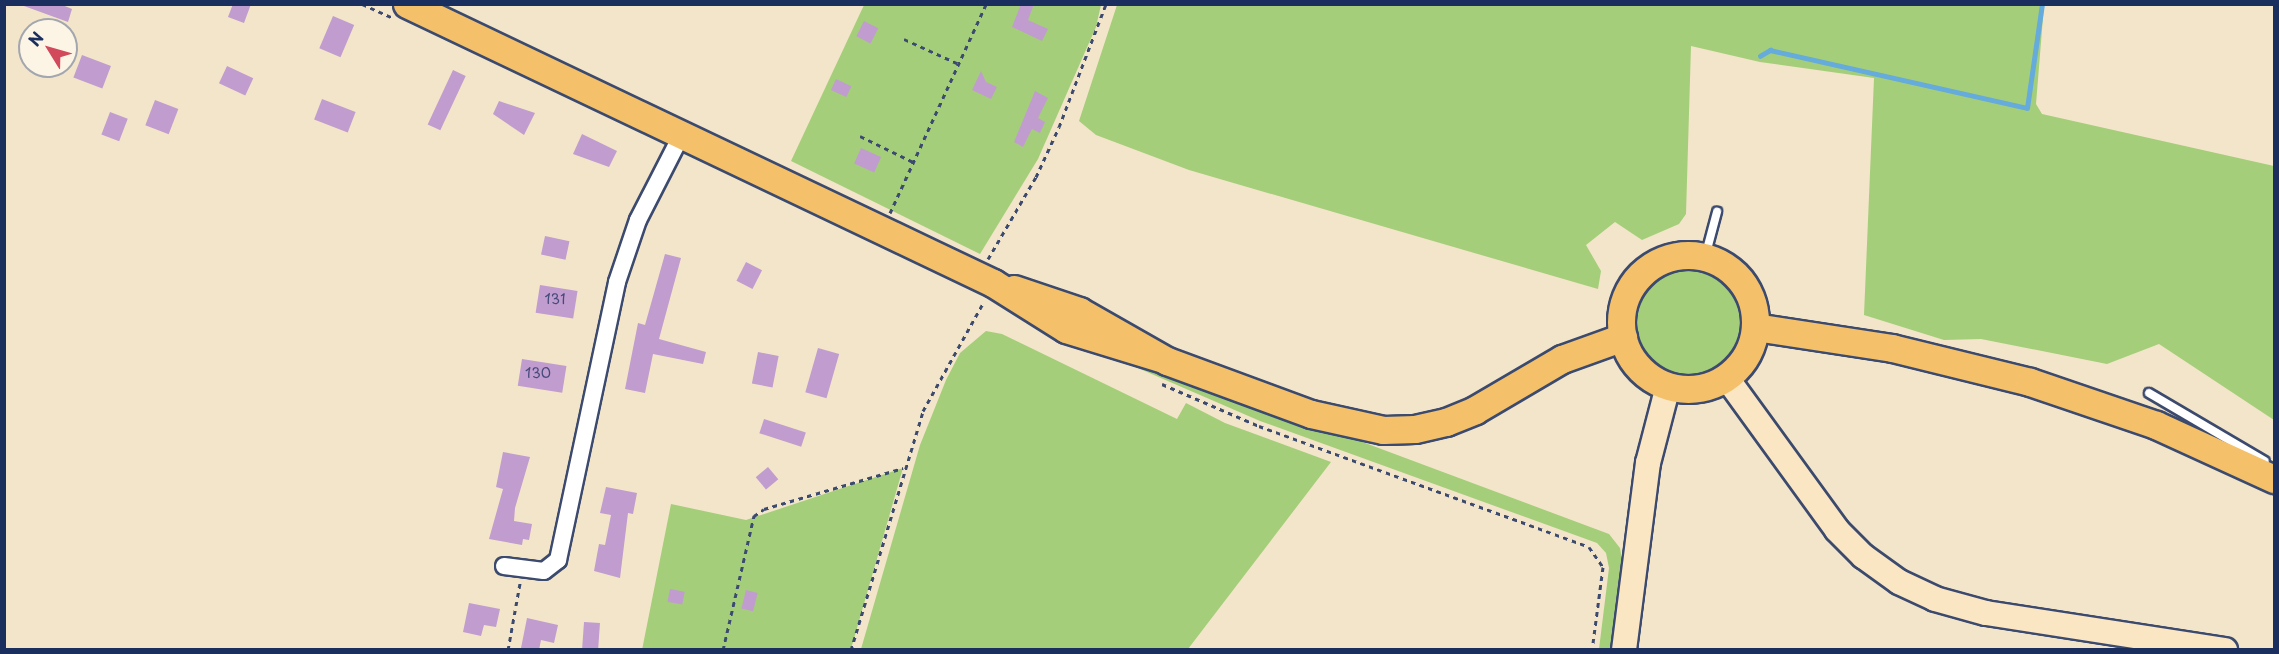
<!DOCTYPE html>
<html>
<head>
<meta charset="utf-8">
<style>
	body { margin:0 }
	#map { position:relative; width:2279px; height:654px; overflow:hidden; background:#f3e5c9; font-family:"Playpen Sans",sans-serif }
	div>[style] { position:absolute }
	.green>* { inset:0; background:#a5ce7a }
	.round { border-radius:50% }
	.stream>* { height:4.5px; margin:-2.25px; padding:0 2.25px; transform-origin:2.25px; border-radius:2.25px; background:#65abdb }
	.building>* { inset:0; background:#c09ccf; transform-origin:0 0 }
	.path>* { height:3px; margin-top:-1.5px; transform-origin:0; background:repeating-linear-gradient(90deg,#3b4a6e 0 4.5px,transparent 0 9px) }
	.roads { filter:drop-shadow(2px 0 #3b4a6e) drop-shadow(-2px 0 #3b4a6e) drop-shadow(0 2px #3b4a6e) drop-shadow(0 -2px #3b4a6e) }
	.service>* { height:8px; margin:-4px; padding:0 4px; transform-origin:4px; border-radius:4px; background:#fff }
	.minor>* { height:16px; margin:-8px; padding:0 8px; transform-origin:8px; border-radius:8px; background:#fff }
	.secondary>* { height:24px; margin:-12px; padding:0 12px; transform-origin:12px; border-radius:12px; background:#fbe6c3 }
	.primary>* { height:27px; margin:-13.5px; padding:0 13.5px; transform-origin:13.5px; border-radius:13.5px; background:#f4c16a }
	.primary>.ring { margin:-13.5px; padding:0; box-sizing:content-box; background:none; border:27px solid #f4c16a; border-radius:50% }
	span { translate:-50% -50%; white-space:nowrap; text-align:center; line-height:1.15; -webkit-text-stroke:4.5px #fcf5e5; paint-order:stroke }
	.number-label { font-size:14px; color:#444a7a }
	.number-label span { -webkit-text-stroke-width:0 }
	.frame { position:absolute; inset:0; border:6px solid #1b2f5e; pointer-events:none }
	.north { position:absolute; left:18px; top:18px; width:60px; height:60px; box-sizing:border-box; background:#fcf5e5; border:2px solid #a2a6af; border-radius:50%; rotate:307deg; font-size:16px; font-weight:700; line-height:24px; text-align:center; color:#1b2f5e }
	.north::after { content:''; display:block; margin:auto; width:21px; height:27px; background:#d1495b; clip-path:polygon(50% 0,100% 100%,50% 72%,0 100%) }
</style>
</head>
<body>
<div id="map">
	<div class="green">
		<i style="clip-path:polygon(864px 5px,1101px 5px,1096px 27px,1038px 159px,980px 254px,791px 161px)"></i>
		<i style="clip-path:polygon(1117px 5px,2044px 5px,2036px 104px,2042px 114px,2274px 166px,2274px 420px,2159px 344px,2107px 364px,1981px 339px,1944px 340px,1864px 315px,1874px 78px,1760px 62px,1691px 46px,1686px 214px,1679px 224px,1642px 240px,1615px 222px,1586px 245px,1601px 271px,1598px 289px,1189px 170px,1096px 135px,1079px 121px)"></i>
		<i class="round" style="left:1635px;top:269px;width:106px;height:106px"></i>
		<i style="clip-path:polygon(986px 331px,1002px 334px,1177px 419px,1186px 403px,1225px 423px,1331px 462px,1188px 649px,861px 649px,920px 445px,946px 380px,960px 353px)"></i>
		<i style="clip-path:polygon(1094px 349px,1135px 357px,1609px 534px,1620px 548px,1624px 571px,1613px 649px,1599px 649px,1609px 568px,1606px 553px,1597px 543px,1260px 421px)"></i>
		<i style="clip-path:polygon(903px 468px,851px 649px,642px 650px,671px 504px,746px 520px)"></i>
	</div>
	<div class="stream">
		<i style="left:1760px;top:56px;width:12px;rotate:-31deg"></i>
		<i style="left:1770px;top:50px;width:263px;rotate:12.7deg"></i>
		<i style="left:2027px;top:108px;width:105px;rotate:-81.8deg"></i>
	</div>
	<div class="building">
		<i style="clip-path:polygon(60px 4px,72px 9px,68px 22px,24px 6px)"></i>
		<i style="clip-path:polygon(233px 4px,251px 4px,244px 23px,228px 17px)"></i>
		<i style="clip-path:polygon(1021px 4px,1034px 4px,1028px 20px,1048px 29px,1042px 41px,1012px 27px)"></i>
		<i style="left:333px;top:16px;width:23px;height:35px;rotate:23deg"></i>
		<i style="left:864px;top:21px;width:16px;height:17px;rotate:27deg"></i>
		<i style="left:82px;top:55px;width:31px;height:24px;rotate:21deg"></i>
		<i style="left:227px;top:66px;width:29px;height:19px;rotate:25deg"></i>
		<i style="left:453px;top:70px;width:14px;height:60px;rotate:25deg"></i>
		<i style="clip-path:polygon(981px 71px,986px 82px,997px 87px,991px 99px,972px 90px)"></i>
		<i style="left:836px;top:79px;width:17px;height:12px;rotate:25deg"></i>
		<i style="clip-path:polygon(1035px 91px,1048px 98px,1038px 118px,1045px 122px,1040px 133px,1032px 129px,1023px 147px,1014px 142px)"></i>
		<i style="left:322px;top:99px;width:36px;height:22px;rotate:21deg"></i>
		<i style="left:155px;top:100px;width:25px;height:27px;rotate:21deg"></i>
		<i style="clip-path:polygon(499px 101px,535px 113px,524px 135px,493px 114px)"></i>
		<i style="left:110px;top:112px;width:19px;height:24px;rotate:21deg"></i>
		<i style="clip-path:polygon(582px 134px,617px 151px,609px 167px,573px 154px)"></i>
		<i style="left:861px;top:148px;width:22px;height:17px;rotate:24deg"></i>
		<i style="left:545px;top:236px;width:25px;height:19px;rotate:12deg"></i>
		<i style="clip-path:polygon(665px 254px,681px 258px,659px 339px,706px 352px,703px 364px,653px 354px,645px 393px,625px 389px,638px 323px,645px 325px)"></i>
		<i style="left:746px;top:262px;width:18px;height:21px;rotate:27deg"></i>
		<i style="left:540px;top:285px;width:38px;height:28px;rotate:9deg"></i>
		<i style="left:818px;top:348px;width:22px;height:46px;rotate:16deg"></i>
		<i style="left:758px;top:352px;width:21px;height:32px;rotate:11deg"></i>
		<i style="left:522px;top:359px;width:45px;height:27px;rotate:9deg"></i>
		<i style="left:764px;top:419px;width:44px;height:15px;rotate:18deg"></i>
		<i style="clip-path:polygon(503px 452px,530px 457px,515px 508px,514px 521px,532px 524px,529px 540px,523px 539px,522px 545px,489px 539px,503px 489px,496px 487px)"></i>
		<i style="left:768px;top:467px;width:16px;height:16px;rotate:50deg"></i>
		<i style="clip-path:polygon(606px 487px,637px 493px,633px 514px,628px 513px,620px 578px,594px 571px,599px 544px,605px 545px,611px 515px,600px 513px)"></i>
		<i style="left:670px;top:589px;width:15px;height:13px;rotate:11deg"></i>
		<i style="left:746px;top:590px;width:12px;height:19px;rotate:14deg"></i>
		<i style="clip-path:polygon(469px 603px,500px 609px,496px 627px,484px 625px,481px 636px,463px 632px)"></i>
		<i style="clip-path:polygon(527px 618px,558px 625px,554px 643px,541px 640px,539px 650px,521px 648px)"></i>
		<i style="left:584px;top:622px;width:16px;height:28px;rotate:4deg"></i>
	</div>
	<div class="path">
		<i style="left:362px;top:4px;width:32px;rotate:24deg"></i>
		<i style="left:904px;top:39px;width:60px;rotate:24.4deg"></i>
		<i style="left:860px;top:136px;width:59px;rotate:26.1deg"></i>
		<i style="left:890px;top:213px;width:230px;rotate:-65.3deg"></i>
		<i style="left:988px;top:259px;width:95px;rotate:-59.7deg"></i>
		<i style="left:1036px;top:177px;width:55px;rotate:-65.3deg"></i>
		<i style="left:1059px;top:127px;width:132px;rotate:-69.1deg"></i>
		<i style="left:1162px;top:384px;width:106px;rotate:23.4deg"></i>
		<i style="left:1259px;top:426px;width:351px;rotate:20.1deg"></i>
		<i style="left:1589px;top:547px;width:24px;rotate:55deg"></i>
		<i style="left:1603px;top:567px;width:84px;rotate:97.5deg"></i>
		<i style="left:508px;top:650px;width:68px;rotate:-79.8deg"></i>
		<i style="left:723px;top:650px;width:138px;rotate:-77deg"></i>
		<i style="left:754px;top:516px;width:12px;rotate:-35deg"></i>
		<i style="left:764px;top:509px;width:145px;rotate:-16.4deg"></i>
		<i style="left:851px;top:650px;width:250px;rotate:-73.2deg"></i>
		<i style="left:923px;top:411px;width:124px;rotate:-60.9deg"></i>
	</div>
	<div class="roads">
		<div class="service">
			<i style="left:1705px;top:257px;width:47px;rotate:-75.1deg"></i>
			<i style="left:2149px;top:393px;width:134px;rotate:30.4deg"></i>
		</div>
		<div class="minor">
			<i style="left:504px;top:566px;width:40px;rotate:7.1deg"></i>
			<i style="left:544px;top:571px;width:18px;rotate:-38deg"></i>
			<i style="left:558px;top:560px;width:284px;rotate:-78deg"></i>
			<i style="left:617px;top:282px;width:65px;rotate:-71.3deg"></i>
			<i style="left:638px;top:220px;width:94px;rotate:-62.9deg"></i>
		</div>
		<div class="secondary">
			<i style="left:1726px;top:377px;width:189px;rotate:54deg"></i>
			<i style="left:1837px;top:530px;width:37px;rotate:45deg"></i>
			<i style="left:1863px;top:556px;width:44px;rotate:35.8deg"></i>
			<i style="left:1899px;top:582px;width:40px;rotate:25deg"></i>
			<i style="left:1935px;top:599px;width:53px;rotate:15.4deg"></i>
			<i style="left:1986px;top:613px;width:242px;rotate:8.8deg"></i>
			<i style="left:1624px;top:650px;width:189px;rotate:-82.7deg"></i>
			<i style="left:1648px;top:463px;width:80px;rotate:-75.4deg"></i>
		</div>
		<div class="primary">
			<i style="left:407px;top:4px;width:649px;rotate:25.46deg"></i>
			<i style="left:993px;top:283px;width:86px;rotate:32.2deg"></i>
			<i style="left:1066px;top:329px;width:98px;rotate:17.1deg"></i>
			<i class="ring" style="left:1621px;top:255px;width:107px;height:107px"></i>
			<i style="left:1014px;top:289px;width:69px;rotate:18.7deg"></i>
			<i style="left:1079px;top:311px;width:101px;rotate:29.6deg"></i>
			<i style="left:1167px;top:361px;width:153px;rotate:20.2deg"></i>
			<i style="left:1311px;top:414px;width:74px;rotate:12.5deg"></i>
			<i style="left:1383px;top:430px;width:32px;rotate:-2deg"></i>
			<i style="left:1415px;top:429px;width:32px;rotate:-13deg"></i>
			<i style="left:1446px;top:422px;width:31px;rotate:-22deg"></i>
			<i style="left:1475px;top:410px;width:101px;rotate:-30.4deg"></i>
			<i style="left:1562px;top:359px;width:65px;rotate:-19.8deg"></i>
			<i style="left:1755px;top:327px;width:139px;rotate:8.7deg"></i>
			<i style="left:1892px;top:348px;width:142px;rotate:13.8deg"></i>
			<i style="left:2030px;top:382px;width:133px;rotate:18.8deg"></i>
			<i style="left:2156px;top:425px;width:130px;rotate:24.6deg"></i>
		</div>
	</div>
	<div class="number-label">
		<span style="left:555px;top:299px">131</span>
		<span style="left:538px;top:373px">130</span>
	</div>
	<div class="frame"></div>
	<div class="north">N</div>
</div>
</body>
</html>
